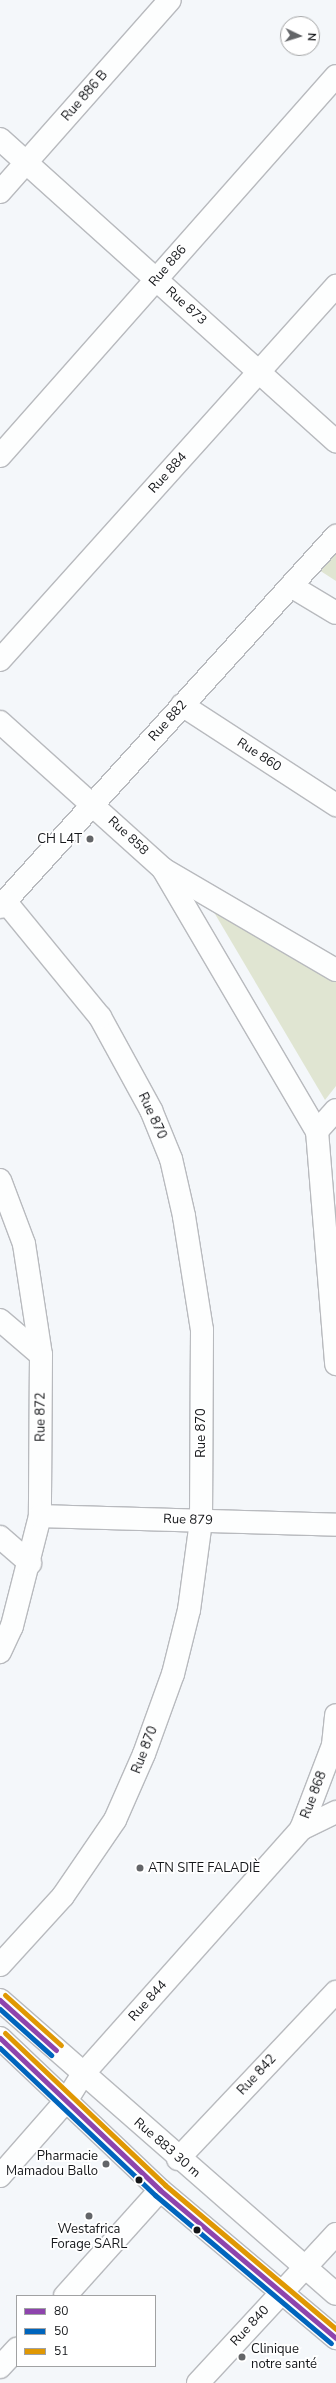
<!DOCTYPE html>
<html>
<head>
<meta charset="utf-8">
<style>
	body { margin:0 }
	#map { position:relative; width:336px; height:2383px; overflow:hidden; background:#f4f7fa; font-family:"Nunito Sans",sans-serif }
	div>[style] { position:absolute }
	.green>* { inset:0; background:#e0e5d2 }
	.roads { filter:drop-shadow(1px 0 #b8babe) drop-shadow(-1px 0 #b8babe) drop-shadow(0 1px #b8babe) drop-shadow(0 -1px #b8babe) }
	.minor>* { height:22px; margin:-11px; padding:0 11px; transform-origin:11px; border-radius:11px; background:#fdfefe }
	.major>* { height:22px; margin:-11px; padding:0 11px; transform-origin:11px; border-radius:11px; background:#fdfefe }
	.bus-1>* { height:5px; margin:-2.5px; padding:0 2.5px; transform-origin:2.5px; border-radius:2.5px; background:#8e44ad }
	.bus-2>* { height:5px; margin:-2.5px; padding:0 2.5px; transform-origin:2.5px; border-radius:2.5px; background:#0065bd }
	.bus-3>* { height:5px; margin:-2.5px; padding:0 2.5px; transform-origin:2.5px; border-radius:2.5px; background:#e09803 }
	.dots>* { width:11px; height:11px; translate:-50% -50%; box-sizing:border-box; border:2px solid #fff; border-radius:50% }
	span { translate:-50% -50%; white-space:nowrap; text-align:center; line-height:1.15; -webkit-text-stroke:3.5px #fff; paint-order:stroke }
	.street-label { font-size:13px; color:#15171a }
	.poi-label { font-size:13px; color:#15171a }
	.right { translate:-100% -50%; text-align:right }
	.left { translate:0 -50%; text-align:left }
	.legend { position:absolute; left:16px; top:2295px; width:140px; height:72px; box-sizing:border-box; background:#fff; border:1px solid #a1a2a3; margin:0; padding:5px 7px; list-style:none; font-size:12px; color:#15171a }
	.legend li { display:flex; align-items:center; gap:8px; height:20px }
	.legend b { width:20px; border:1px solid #a1a2a3 }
	.north { position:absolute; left:280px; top:16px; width:40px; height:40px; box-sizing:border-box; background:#fff; border:1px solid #a1a2a3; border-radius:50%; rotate:94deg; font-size:11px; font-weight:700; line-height:16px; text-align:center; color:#15171a }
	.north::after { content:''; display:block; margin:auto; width:14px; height:18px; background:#636568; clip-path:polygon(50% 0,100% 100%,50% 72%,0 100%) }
</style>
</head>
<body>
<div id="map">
	<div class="green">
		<i style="clip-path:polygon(336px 552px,336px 581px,319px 570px)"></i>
		<i style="clip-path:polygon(202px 892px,336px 970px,336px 1086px,325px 1100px)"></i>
	</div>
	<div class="roads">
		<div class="minor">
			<i style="left:0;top:139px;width:452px;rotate:42deg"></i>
			<i style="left:0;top:192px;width:256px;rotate:-48.5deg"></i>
			<i style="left:0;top:456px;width:507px;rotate:-48.52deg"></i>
			<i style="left:291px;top:586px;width:52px;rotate:31deg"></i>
			<i style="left:0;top:660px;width:503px;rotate:-48.06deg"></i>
			<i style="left:182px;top:705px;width:184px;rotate:33deg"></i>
			<i style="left:0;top:722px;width:219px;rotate:42deg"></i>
			<i style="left:163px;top:869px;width:200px;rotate:30.3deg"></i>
			<i style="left:163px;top:869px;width:304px;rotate:59.6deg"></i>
			<i style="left:317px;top:1131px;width:234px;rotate:85.3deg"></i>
			<i style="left:0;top:907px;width:501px;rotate:-47.83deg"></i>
			<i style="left:317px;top:1131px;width:28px;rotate:-48deg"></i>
			<i style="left:0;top:1180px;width:68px;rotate:69.4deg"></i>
			<i style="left:24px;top:1244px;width:112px;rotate:81.3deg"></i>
			<i style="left:41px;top:1355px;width:161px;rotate:90.4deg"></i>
			<i style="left:40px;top:1516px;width:114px;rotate:104.3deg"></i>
			<i style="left:12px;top:1626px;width:29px;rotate:115deg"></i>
			<i style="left:0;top:1320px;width:54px;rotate:40.5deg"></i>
			<i style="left:40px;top:1516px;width:296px;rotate:1.7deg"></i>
			<i style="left:0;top:1537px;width:40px;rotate:41deg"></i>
			<i style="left:301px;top:1829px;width:39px;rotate:-26deg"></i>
			<i style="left:0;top:1965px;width:93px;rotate:-47.6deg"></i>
			<i style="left:63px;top:1896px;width:92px;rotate:-55.6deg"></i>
			<i style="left:115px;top:1820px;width:72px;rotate:-66.3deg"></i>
			<i style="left:144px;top:1754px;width:85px;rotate:-70.1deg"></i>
			<i style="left:173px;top:1674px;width:66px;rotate:-76deg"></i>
			<i style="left:189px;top:1610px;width:90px;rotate:-82.3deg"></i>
			<i style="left:201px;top:1521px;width:191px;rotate:-89.7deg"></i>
			<i style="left:202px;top:1330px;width:115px;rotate:-99deg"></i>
			<i style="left:184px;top:1216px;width:58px;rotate:-102.8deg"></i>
			<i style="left:171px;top:1159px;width:53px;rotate:-112.2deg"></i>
			<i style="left:151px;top:1110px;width:106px;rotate:-118.7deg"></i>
			<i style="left:100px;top:1017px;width:150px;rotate:-129.3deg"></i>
			<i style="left:178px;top:2159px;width:230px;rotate:-46.6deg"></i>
			<i style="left:0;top:2176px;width:100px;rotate:-48.7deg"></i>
			<i style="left:66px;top:2101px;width:32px;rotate:-58deg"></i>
			<i style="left:83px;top:2074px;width:328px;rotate:-48.3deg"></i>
			<i style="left:301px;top:1829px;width:90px;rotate:-69.1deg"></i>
			<i style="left:333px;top:1745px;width:30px;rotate:-84deg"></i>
			<i style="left:65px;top:2296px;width:142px;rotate:-48.1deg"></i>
			<i style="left:0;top:2367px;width:25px;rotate:-47deg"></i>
			<i style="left:198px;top:2383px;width:203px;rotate:-47.2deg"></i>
		</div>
		<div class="major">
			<i style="left:0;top:2000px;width:446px;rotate:41.2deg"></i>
			<i style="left:0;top:2038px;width:221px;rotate:43.5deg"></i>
			<i style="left:160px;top:2190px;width:230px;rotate:40.1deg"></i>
		</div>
	</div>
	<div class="bus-1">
		<i style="left:0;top:2000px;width:75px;rotate:41.8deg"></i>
		<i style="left:0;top:2038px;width:221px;rotate:43.5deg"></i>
		<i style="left:160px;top:2190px;width:230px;rotate:40.1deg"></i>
	</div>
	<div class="bus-2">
		<i style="left:0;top:2009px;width:69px;rotate:42deg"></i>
		<i style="left:0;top:2048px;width:214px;rotate:43.5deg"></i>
		<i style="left:155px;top:2195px;width:230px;rotate:40.1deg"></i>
	</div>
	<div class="bus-3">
		<i style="left:5px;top:1995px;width:75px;rotate:41.8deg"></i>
		<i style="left:5px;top:2033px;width:221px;rotate:43.5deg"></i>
		<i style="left:165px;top:2185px;width:224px;rotate:40.1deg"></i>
	</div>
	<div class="dots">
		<i style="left:90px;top:839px;background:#636568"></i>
		<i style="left:140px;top:1868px;background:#636568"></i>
		<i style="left:106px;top:2164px;background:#636568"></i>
		<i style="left:139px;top:2180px;background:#15171a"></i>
		<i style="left:89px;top:2216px;background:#636568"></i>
		<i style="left:197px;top:2230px;background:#15171a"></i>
		<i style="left:242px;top:2357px;background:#636568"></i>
	</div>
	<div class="street-label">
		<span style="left:85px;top:96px;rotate:-49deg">Rue 886 B</span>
		<span style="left:168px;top:266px;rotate:-49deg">Rue 886</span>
		<span style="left:186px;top:306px;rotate:42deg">Rue 873</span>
		<span style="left:168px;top:473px;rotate:-48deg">Rue 884</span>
		<span style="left:168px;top:721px;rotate:-48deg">Rue 882</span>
		<span style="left:259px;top:755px;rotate:33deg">Rue 860</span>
		<span style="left:128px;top:836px;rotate:43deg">Rue 858</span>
		<span style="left:152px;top:1116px;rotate:65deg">Rue 870</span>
		<span style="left:41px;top:1417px;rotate:-90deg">Rue 872</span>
		<span style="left:201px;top:1433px;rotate:-90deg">Rue 870</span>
		<span style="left:188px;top:1520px;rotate:2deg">Rue 879</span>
		<span style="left:145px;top:1750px;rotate:-69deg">Rue 870</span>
		<span style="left:314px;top:1795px;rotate:-69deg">Rue 868</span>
		<span style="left:148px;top:2001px;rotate:-48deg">Rue 844</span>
		<span style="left:257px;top:2075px;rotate:-47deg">Rue 842</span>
		<span style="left:167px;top:2148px;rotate:41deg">Rue 883 30 m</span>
		<span style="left:250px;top:2326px;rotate:-47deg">Rue 840</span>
	</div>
	<div class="poi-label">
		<span class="right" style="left:82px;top:839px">CH L4T</span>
		<span class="left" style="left:148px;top:1868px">ATN SITE FALADIÈ</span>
		<span class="right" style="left:98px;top:2164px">Pharmacie<br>Mamadou Ballo</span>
		<span style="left:89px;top:2237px">Westafrica<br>Forage SARL</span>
		<span class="left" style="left:251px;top:2357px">Clinique<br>notre santé</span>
	</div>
	<ul class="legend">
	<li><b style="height:5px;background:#8e44ad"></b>80</li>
	<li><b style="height:5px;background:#0065bd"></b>50</li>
	<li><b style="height:5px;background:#e09803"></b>51</li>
	</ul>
	<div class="north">N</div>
</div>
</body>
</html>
